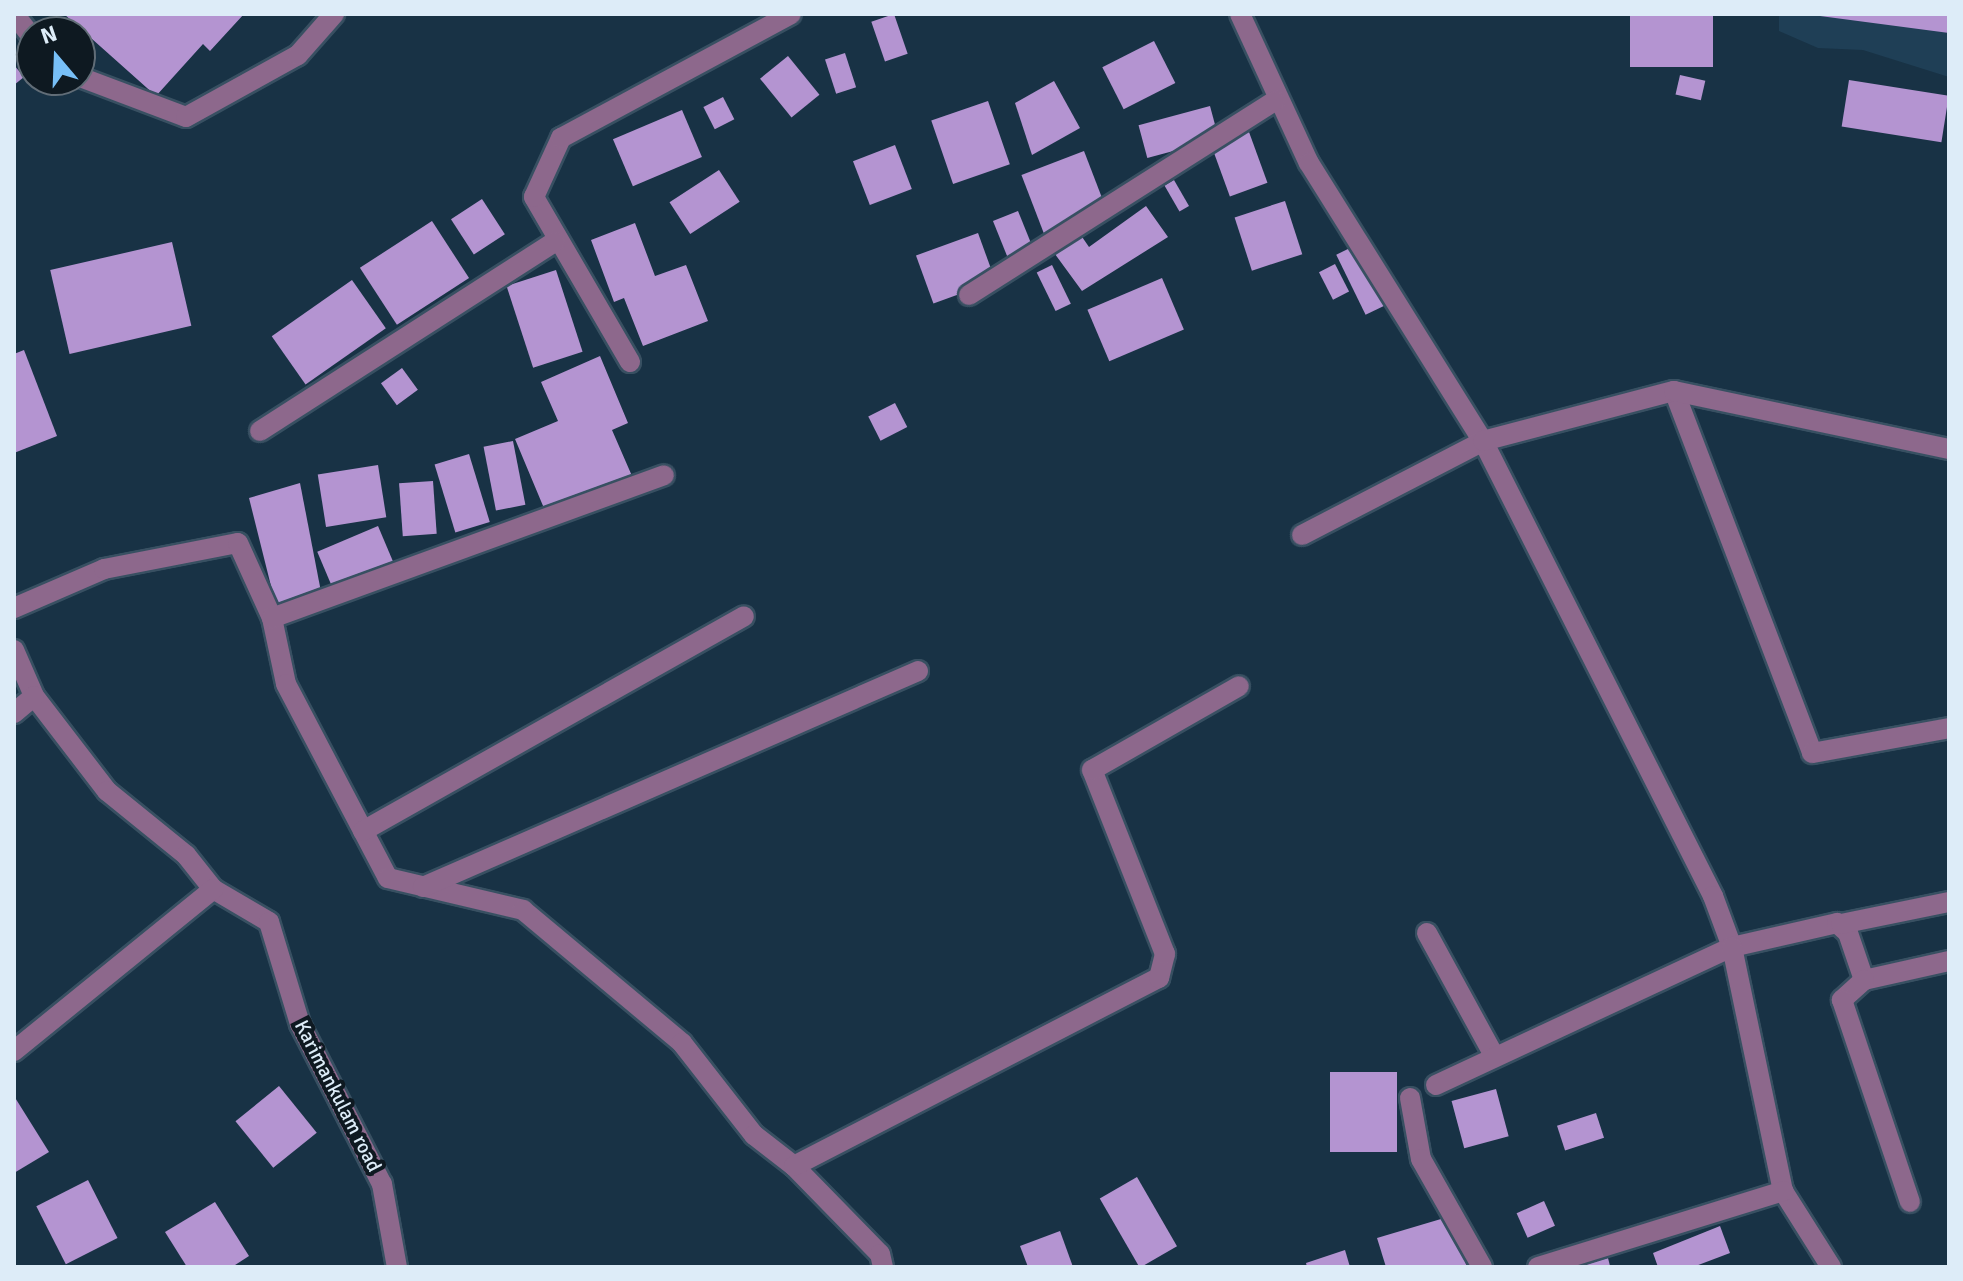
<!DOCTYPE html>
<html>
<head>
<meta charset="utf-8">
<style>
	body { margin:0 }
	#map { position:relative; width:1963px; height:1281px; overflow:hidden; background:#183245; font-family:Signika,sans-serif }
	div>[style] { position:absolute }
	.built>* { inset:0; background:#1f3f56 }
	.building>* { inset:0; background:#b494d1; transform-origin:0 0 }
	.roads { filter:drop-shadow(2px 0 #385062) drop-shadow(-2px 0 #385062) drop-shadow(0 2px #385062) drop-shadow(0 -2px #385062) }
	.minor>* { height:20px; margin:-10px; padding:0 10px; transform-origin:10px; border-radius:10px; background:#8d688c }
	span { translate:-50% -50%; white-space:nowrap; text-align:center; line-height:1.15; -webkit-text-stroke:8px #0e1921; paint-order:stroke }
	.street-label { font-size:20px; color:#ddecf8 }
	.frame { position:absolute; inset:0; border:16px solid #ddecf8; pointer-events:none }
	.north { position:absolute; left:16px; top:16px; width:80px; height:80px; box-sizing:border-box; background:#0e1921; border:2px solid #616d77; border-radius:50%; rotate:341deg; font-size:22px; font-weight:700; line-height:32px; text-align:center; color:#ddecf8 }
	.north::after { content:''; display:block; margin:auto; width:28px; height:36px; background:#77bff7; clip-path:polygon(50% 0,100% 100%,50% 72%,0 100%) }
</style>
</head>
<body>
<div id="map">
	<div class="built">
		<i style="clip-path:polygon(1779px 14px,1949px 14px,1949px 77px,1863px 50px,1818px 48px,1779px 31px)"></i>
	</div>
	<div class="building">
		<i style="clip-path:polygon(64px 14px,244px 14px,210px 51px,203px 44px,156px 96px)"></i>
		<i style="left:894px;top:14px;width:42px;height:24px;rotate:71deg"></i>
		<i style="left:1630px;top:14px;width:83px;height:53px"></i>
		<i style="clip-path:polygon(1821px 14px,1949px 14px,1949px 33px,1820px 16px)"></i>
		<i style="left:1154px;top:41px;width:47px;height:58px;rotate:63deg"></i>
		<i style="left:845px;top:53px;width:36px;height:21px;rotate:72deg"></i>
		<i style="left:788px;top:56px;width:50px;height:36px;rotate:51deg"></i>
		<i style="clip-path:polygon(14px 65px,24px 77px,14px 85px)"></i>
		<i style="left:1680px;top:75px;width:26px;height:20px;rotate:13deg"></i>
		<i style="left:1849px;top:80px;width:101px;height:47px;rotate:9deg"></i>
		<i style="clip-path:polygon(1054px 81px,1080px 128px,1032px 155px,1015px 103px)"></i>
		<i style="left:723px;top:97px;width:25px;height:22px;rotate:63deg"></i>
		<i style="left:988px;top:101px;width:67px;height:60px;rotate:71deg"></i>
		<i style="left:1210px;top:106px;width:34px;height:74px;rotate:75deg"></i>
		<i style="left:682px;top:110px;width:51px;height:75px;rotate:67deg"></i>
		<i style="left:1249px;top:132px;width:54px;height:40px;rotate:70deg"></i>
		<i style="left:895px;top:145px;width:47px;height:45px;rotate:69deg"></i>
		<i style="left:1084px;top:151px;width:63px;height:67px;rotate:69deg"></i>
		<i style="left:719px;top:170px;width:38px;height:59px;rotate:57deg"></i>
		<i style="left:1174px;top:180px;width:30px;height:11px;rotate:60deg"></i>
		<i style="left:482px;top:199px;width:42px;height:37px;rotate:57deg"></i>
		<i style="left:1285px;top:201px;width:56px;height:53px;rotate:72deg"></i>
		<i style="clip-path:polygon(1146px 206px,1168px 237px,1082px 291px,1052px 250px,1078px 231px,1089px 247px)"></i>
		<i style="left:1018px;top:211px;width:38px;height:27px;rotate:68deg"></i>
		<i style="left:432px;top:221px;width:68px;height:86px;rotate:57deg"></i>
		<i style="clip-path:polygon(635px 223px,655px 276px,686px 265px,708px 321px,643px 346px,624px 298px,614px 302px,591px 240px)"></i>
		<i style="left:978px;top:233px;width:51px;height:66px;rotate:70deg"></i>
		<i style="left:172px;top:242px;width:86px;height:125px;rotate:77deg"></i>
		<i style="left:1356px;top:245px;width:67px;height:22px;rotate:64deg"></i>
		<i style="left:1335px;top:264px;width:31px;height:18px;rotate:63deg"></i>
		<i style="left:1052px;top:265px;width:43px;height:17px;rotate:64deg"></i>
		<i style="left:556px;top:270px;width:86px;height:52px;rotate:72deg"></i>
		<i style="left:1162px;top:278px;width:56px;height:81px;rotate:67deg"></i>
		<i style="left:352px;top:280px;width:59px;height:98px;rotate:55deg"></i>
		<i style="clip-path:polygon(24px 350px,57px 436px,14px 453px,14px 354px)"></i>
		<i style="clip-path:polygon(600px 356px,628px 423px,612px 430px,632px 476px,546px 513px,515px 439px,558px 421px,541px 382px)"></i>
		<i style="left:402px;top:368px;width:27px;height:26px;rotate:54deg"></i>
		<i style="left:895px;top:403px;width:27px;height:30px;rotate:63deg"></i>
		<i style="left:513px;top:441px;width:65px;height:30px;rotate:79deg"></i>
		<i style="left:469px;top:454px;width:71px;height:36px;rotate:73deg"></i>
		<i style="left:378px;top:465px;width:53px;height:61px;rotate:81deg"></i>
		<i style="left:433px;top:481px;width:53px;height:34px;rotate:86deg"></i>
		<i style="clip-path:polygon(300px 483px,322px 597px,277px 610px,249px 498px)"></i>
		<i style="left:378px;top:526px;width:39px;height:66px;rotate:67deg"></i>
		<i style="left:1330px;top:1072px;width:67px;height:80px"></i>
		<i style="left:279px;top:1086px;width:60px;height:56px;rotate:51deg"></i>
		<i style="left:1496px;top:1089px;width:49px;height:46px;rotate:75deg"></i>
		<i style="clip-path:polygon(14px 1096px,49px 1152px,14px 1173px)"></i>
		<i style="left:1596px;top:1113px;width:26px;height:41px;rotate:72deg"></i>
		<i style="left:1137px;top:1177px;width:80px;height:43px;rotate:60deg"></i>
		<i style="left:88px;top:1180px;width:65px;height:58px;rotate:63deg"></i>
		<i style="left:1544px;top:1201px;width:27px;height:30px;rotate:66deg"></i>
		<i style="clip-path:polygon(215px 1202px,249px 1256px,232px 1267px,187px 1267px,165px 1232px)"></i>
		<i style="clip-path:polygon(1451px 1216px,1467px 1267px,1386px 1267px,1377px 1238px)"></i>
		<i style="clip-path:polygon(1720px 1226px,1730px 1253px,1693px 1267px,1658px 1267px,1653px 1253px)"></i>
		<i style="clip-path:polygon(1060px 1231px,1073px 1267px,1028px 1267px,1020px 1246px)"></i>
		<i style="clip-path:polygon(1345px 1250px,1350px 1267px,1307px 1267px,1306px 1263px)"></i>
		<i style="clip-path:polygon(1607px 1254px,1610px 1266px,1565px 1267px)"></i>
	</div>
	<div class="roads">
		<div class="minor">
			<i style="left:14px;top:14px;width:29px;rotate:52deg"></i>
			<i style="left:1240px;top:14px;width:164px;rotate:65.2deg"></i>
			<i style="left:1309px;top:163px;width:328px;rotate:58deg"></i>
			<i style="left:1483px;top:441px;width:510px;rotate:63.18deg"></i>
			<i style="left:1713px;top:896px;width:54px;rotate:69.6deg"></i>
			<i style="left:1732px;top:947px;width:108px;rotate:-12.9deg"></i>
			<i style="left:1837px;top:923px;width:15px;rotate:42deg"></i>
			<i style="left:1848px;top:933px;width:50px;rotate:71.2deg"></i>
			<i style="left:1864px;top:980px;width:87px;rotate:-12.6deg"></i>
			<i style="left:80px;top:77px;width:113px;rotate:20.7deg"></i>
			<i style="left:186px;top:117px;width:128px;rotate:-29deg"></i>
			<i style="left:298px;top:55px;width:55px;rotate:-48.7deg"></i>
			<i style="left:969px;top:295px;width:362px;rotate:-32.4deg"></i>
			<i style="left:630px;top:362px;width:191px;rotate:-120.2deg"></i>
			<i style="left:534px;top:197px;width:65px;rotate:-65.4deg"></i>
			<i style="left:561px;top:138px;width:261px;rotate:-28.3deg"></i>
			<i style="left:1674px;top:391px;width:387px;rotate:69.1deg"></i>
			<i style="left:1812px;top:753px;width:139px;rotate:-10.3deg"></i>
			<i style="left:260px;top:431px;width:350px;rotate:-32.7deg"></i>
			<i style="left:1302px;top:535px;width:204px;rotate:-27.4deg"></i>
			<i style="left:1483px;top:441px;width:197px;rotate:-14.7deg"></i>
			<i style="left:1674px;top:391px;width:281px;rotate:11.9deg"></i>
			<i style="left:14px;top:608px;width:98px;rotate:-23.4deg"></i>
			<i style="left:104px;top:569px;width:136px;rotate:-11deg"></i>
			<i style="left:238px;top:543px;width:82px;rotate:65.6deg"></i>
			<i style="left:272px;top:618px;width:67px;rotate:78deg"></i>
			<i style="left:286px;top:684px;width:219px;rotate:62.3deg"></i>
			<i style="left:388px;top:878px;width:139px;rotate:13.3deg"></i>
			<i style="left:523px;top:910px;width:207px;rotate:39.9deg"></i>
			<i style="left:682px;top:1043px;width:117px;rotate:52deg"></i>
			<i style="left:754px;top:1135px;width:51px;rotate:37.8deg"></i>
			<i style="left:794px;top:1166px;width:123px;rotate:45.7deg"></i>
			<i style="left:880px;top:1254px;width:13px;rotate:77deg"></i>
			<i style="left:272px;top:618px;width:417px;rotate:-20deg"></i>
			<i style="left:14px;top:650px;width:50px;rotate:66.5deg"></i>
			<i style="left:34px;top:696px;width:120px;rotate:52.5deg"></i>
			<i style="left:107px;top:791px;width:102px;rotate:39deg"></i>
			<i style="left:186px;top:855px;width:43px;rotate:51.5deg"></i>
			<i style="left:213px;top:889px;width:65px;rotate:30.5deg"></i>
			<i style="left:269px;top:922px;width:107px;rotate:73.1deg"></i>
			<i style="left:300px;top:1024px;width:180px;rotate:62.9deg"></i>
			<i style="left:382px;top:1184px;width:84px;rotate:79.8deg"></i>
			<i style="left:14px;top:713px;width:26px;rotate:-40deg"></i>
			<i style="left:363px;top:831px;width:437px;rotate:-29.4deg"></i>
			<i style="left:423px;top:887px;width:540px;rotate:-23.57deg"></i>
			<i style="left:1841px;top:924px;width:110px;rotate:-11.5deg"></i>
			<i style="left:1427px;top:933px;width:141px;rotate:61.3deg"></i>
			<i style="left:1864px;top:980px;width:30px;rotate:138deg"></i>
			<i style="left:1842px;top:1000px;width:213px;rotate:71.4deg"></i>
			<i style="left:14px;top:1051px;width:257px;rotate:-39.1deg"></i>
			<i style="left:1436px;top:1085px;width:327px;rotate:-25deg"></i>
			<i style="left:1732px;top:947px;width:249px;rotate:78.2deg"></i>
			<i style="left:1783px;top:1191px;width:90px;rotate:57.7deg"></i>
			<i style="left:1410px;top:1098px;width:62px;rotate:79.8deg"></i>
			<i style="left:1421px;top:1159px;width:124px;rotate:60.5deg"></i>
			<i style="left:794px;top:1166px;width:411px;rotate:-27.3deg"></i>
			<i style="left:1159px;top:978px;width:25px;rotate:-76deg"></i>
			<i style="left:1165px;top:954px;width:198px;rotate:-111.6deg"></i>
			<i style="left:1092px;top:770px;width:169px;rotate:-29.7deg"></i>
			<i style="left:1538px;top:1267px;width:257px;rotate:-17.2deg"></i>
		</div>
	</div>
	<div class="street-label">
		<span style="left:338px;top:1096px;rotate:63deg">Karimankulam road</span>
	</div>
	<div class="frame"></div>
	<div class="north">N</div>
</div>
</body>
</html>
